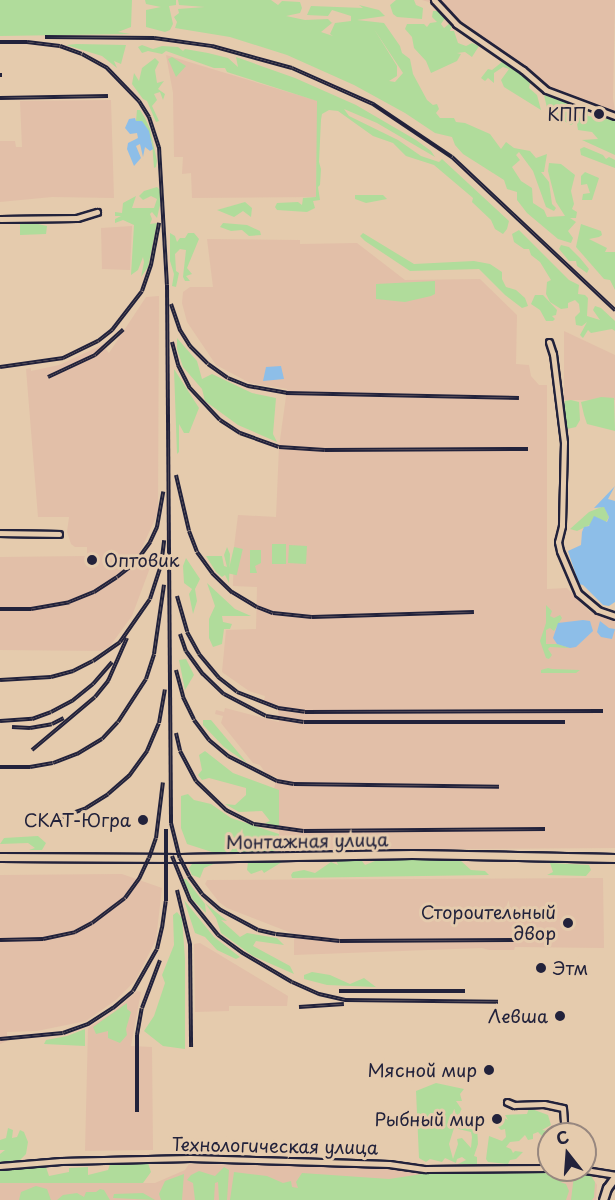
<!DOCTYPE html>
<html>
<head>
<meta charset="utf-8">
<style>
	body { margin:0 }
	#map { position:relative; width:615px; height:1200px; overflow:hidden; background:#e5cbad; font-family:"Playpen Sans",sans-serif }
	div>[style] { position:absolute }
	.built>* { inset:0; background:#e2bfa8 }
	.green>* { inset:0; background:#b0dc9b; transform-origin:0 0 }
	.water>* { inset:0; background:#8dbee8 }
	.roads { filter:drop-shadow(2px 0 #22223b) drop-shadow(-2px 0 #22223b) drop-shadow(0 2px #22223b) drop-shadow(0 -2px #22223b) }
	.minor>* { height:5px; margin:-2.5px; padding:0 2.5px; transform-origin:2.5px; border-radius:2.5px; background:#e5cbad }
	.tertiary>* { height:7px; margin:-3.5px; padding:0 3.5px; transform-origin:3.5px; border-radius:3.5px; background:#e5cbad }
	.rail>* { height:4px; margin-top:-2px; transform-origin:0; background:repeating-linear-gradient(90deg,#e5cbad 0 4.5px,#22223b 0 9px); box-sizing:border-box; border-block:2px solid #22223b }
	.dots>* { width:16px; height:16px; translate:-50% -50%; box-sizing:border-box; border:3px solid #e5cbad; border-radius:50% }
	span { translate:-50% -50%; white-space:nowrap; text-align:center; line-height:1.15; -webkit-text-stroke:6px #e5cbad; paint-order:stroke }
	.poi-label { font-size:18px; color:#22223b }
	.right { translate:-100% -50%; text-align:right }
	.left { translate:0 -50%; text-align:left }
	.street-label { font-size:18px; color:#22223b }
	.north { position:absolute; left:537px; top:1122px; width:60px; height:60px; box-sizing:border-box; background:#e5cbad; border:2px solid #97877f; border-radius:50%; rotate:343deg; font-size:16px; font-weight:700; line-height:24px; text-align:center; color:#22223b }
	.north::after { content:''; display:block; margin:auto; width:21px; height:27px; background:#22223b; clip-path:polygon(50% 0,100% 100%,50% 72%,0 100%) }
</style>
</head>
<body>
<div id="map">
	<div class="built">
		<i style="clip-path:polygon(422px 0,615px 0,613px 98px,615px 112px,613px 119px,600px 116px,596px 115px,597px 112px,542px 92px,527px 77px,455px 29px,432px 3px)"></i>
		<i style="clip-path:polygon(166px 55px,318px 101px,316px 197px,192px 198px,191px 173px,182px 174px,183px 157px,174px 157px,173px 93px)"></i>
		<i style="clip-path:polygon(111px 100px,114px 198px,52px 197px,0 202px,0 141px,15px 141px,16px 147px,22px 147px,20px 101px)"></i>
		<i style="clip-path:polygon(132px 226px,130px 270px,102px 269px,101px 228px)"></i>
		<i style="clip-path:polygon(207px 239px,300px 240px,300px 244px,357px 243px,405px 280px,480px 279px,517px 315px,516px 364px,529px 365px,531px 376px,539px 385px,547px 385px,547px 589px,567px 588px,589px 611px,615px 620px,615px 848px,279px 850px,279px 792px,274px 789px,277px 777px,266px 774px,260px 765px,253px 763px,221px 723px,223px 716px,215px 714px,216px 710px,224px 712px,225px 708px,279px 722px,278px 705px,264px 701px,265px 696px,249px 691px,222px 672px,226px 630px,256px 629px,257px 587px,233px 586px,234px 547px,238px 515px,276px 517px,279px 447px,287px 389px,250px 383px,216px 365px,187px 322px,182px 303px,183px 292px,190px 287px,213px 287px)"></i>
		<i style="clip-path:polygon(159px 296px,158px 513px,140px 552px,144px 557px,154px 557px,132px 616px,110px 646px,101px 651px,0 650px,0 557px,87px 556px,87px 547px,75px 547px,71px 544px,67px 532px,69px 517px,38px 517px,26px 369px,31px 368px,31px 371px,59px 365px,102px 345px,109px 353px,146px 297px)"></i>
		<i style="clip-path:polygon(564px 331px,615px 355px,615px 400px,564px 400px)"></i>
		<i style="clip-path:polygon(122px 874px,162px 888px,156px 940px,135px 981px,116px 1000px,86px 1021px,37px 1031px,7px 1032px,7px 1041px,0 1044px,0 875px)"></i>
		<i style="clip-path:polygon(603px 878px,604px 948px,515px 947px,514px 950px,489px 950px,482px 948px,294px 955px,294px 934px,227px 908px,219px 902px,205px 884px,207px 880px)"></i>
		<i style="clip-path:polygon(200px 943px,288px 996px,287px 1006px,229px 1006px,229px 1011px,195px 1012px,194px 944px)"></i>
		<i style="clip-path:polygon(137px 991px,141px 992px,131px 1046px,152px 1047px,153px 1150px,85px 1151px,88px 1028px,114px 1012px)"></i>
		<i style="clip-path:polygon(189px 1164px,392px 1168px,422px 1174px,591px 1176px,597px 1185px,596px 1200px,0 1200px,0 1183px,155px 1183px,185px 1170px)"></i>
	</div>
	<div class="green">
		<i style="clip-path:polygon(0 0,132px 0,131px 27px,118px 32px,131px 34px,0 36px)"></i>
		<i style="clip-path:polygon(145px 0,176px 0,176px 5px,169px 6px,173px 24px,170px 30px,165px 32px,146px 27px,146px 10px,161px 7px,146px 4px)"></i>
		<i style="clip-path:polygon(evenodd,178px 0,271px 0,278px 5px,282px 1px,300px 2px,302px 8px,300px 13px,286px 16px,305px 20px,328px 19px,332px 23px,321px 32px,333px 36px,330px 34px,335px 23px,351px 21px,351px 16px,332px 10px,328px 16px,307px 15px,311px 6px,363px 8px,359px 5px,379px 10px,385px 16px,357px 20px,384px 23px,400px 46px,402px 53px,410px 59px,413px 74px,427px 100px,433px 105px,437px 104px,439px 109px,436px 113px,440px 118px,454px 118px,456px 122px,465px 123px,490px 134px,501px 149px,506px 142px,514px 148px,530px 151px,536px 158px,547px 154px,544px 172px,541px 172px,549px 182px,552px 204px,556px 208px,554px 211px,546px 207px,533px 171px,519px 152px,516px 155px,520px 160px,512px 167px,521px 181px,532px 188px,533px 203px,544px 210px,547px 217px,565px 216px,556px 202px,548px 171px,549px 163px,561px 164px,575px 175px,571px 191px,574px 204px,572px 209px,577px 212px,576px 218px,570px 218px,576px 222px,568px 231px,573px 238px,571px 243px,558px 239px,527px 213px,517px 200px,517px 192px,507px 189px,504px 180px,463px 154px,455px 145px,452px 137px,435px 133px,405px 113px,354px 85px,287px 55px,230px 37px,175px 28px,177px 22px,174px 17px,179px 13px,178px 9px,205px 7px,179px 5px,178px 0,374px 29px,403px 73px,395px 82px,389px 81px,397px 76px,397px 66px,374px 29px)"></i>
		<i style="clip-path:polygon(396px 0,414px 0,416px 5px,423px 8px,422px 19px,397px 17px,393px 14px,390px 5px)"></i>
		<i style="clip-path:polygon(433px 11px,439px 11px,445px 18px,441px 24px,444px 28px,450px 23px,452px 25px,450px 31px,454px 31px,458px 43px,466px 46px,472px 43px,479px 46px,472px 57px,465px 52px,457px 53px,461px 54px,457px 61px,431px 73px,426px 61px,414px 48px,412px 37px,405px 29px,407px 24px,424px 24px,427px 27px,430px 23px,437px 22px,432px 17px)"></i>
		<i style="clip-path:polygon(66px 45px,77px 44px,126px 45px,121px 64px,114px 61px,117px 68px,102px 56px)"></i>
		<i style="clip-path:polygon(142px 45px,153px 49px,162px 46px,178px 47px,183px 51px,185px 49px,208px 53px,228px 58px,238px 67px,236px 57px,295px 78px,356px 105px,416px 140px,431px 151px,435px 157px,377px 123px,344px 109px,349px 116px,398px 140px,421px 156px,439px 162px,442px 159px,509px 221px,507px 229px,503px 234px,495px 229px,491px 220px,472px 202px,473px 198px,434px 165px,406px 156px,393px 143px,373px 136px,338px 111px,329px 110px,322px 114px,321px 120px,319px 162px,321px 169px,320px 185px,318px 187px,320px 200px,313px 201px,315px 208px,307px 212px,277px 210px,275px 207px,277px 203px,298px 202px,302px 205px,303px 198px,316px 197px,317px 101px,227px 72px,225px 68px,214px 68px,166px 51px,162px 54px,148px 51px,142px 53px,138px 47px)"></i>
		<i style="clip-path:polygon(172px 57px,186px 66px,176px 77px,168px 59px)"></i>
		<i style="clip-path:polygon(155px 58px,159px 62px,155px 70px,157px 83px,164px 81px,158px 89px,165px 94px,163px 100px,160px 92px,154px 94px,157px 100px,152px 106px,159px 121px,156px 122px,147px 101px,143px 99px,132px 84px,134px 73px,139px 81px,142px 68px)"></i>
		<i style="clip-path:polygon(502px 62px,523px 75px,530px 83px,529px 88px,537px 95px,541px 110px,504px 87px,501px 80px,509px 69px,503px 67px,494px 73px,494px 83px,488px 78px,485px 81px,481px 78px,488px 69px,492px 70px)"></i>
		<i style="clip-path:polygon(544px 95px,571px 104px,571px 108px,580px 112px,574px 123px,571px 125px,548px 112px)"></i>
		<i style="clip-path:polygon(583px 109px,588px 111px,588px 116px,615px 120px,615px 155px,582px 140px,598px 139px,592px 132px,578px 130px,577px 124px)"></i>
		<i style="clip-path:polygon(137px 110px,140px 110px,145px 118px,150px 129px,157px 161px,156px 167px,154px 168px,152px 142px,136px 121px)"></i>
		<i style="clip-path:polygon(584px 147px,603px 155px,606px 159px,609px 157px,615px 160px,615px 168px,581px 155px,580px 149px)"></i>
		<i style="clip-path:polygon(585px 172px,599px 178px,592px 200px,582px 200px,583px 194px,590px 193px,587px 184px,581px 185px,581px 176px)"></i>
		<i style="clip-path:polygon(157px 187px,160px 190px,160px 205px,157px 218px,152px 212px,150px 214px,152px 219px,150px 224px,157px 223px,148px 267px,141px 277px,144px 262px,143px 257px,138px 270px,131px 275px,134px 225px,123px 220px,115px 223px,115px 219px,121px 216px,115px 216px,115px 212px,122px 213px,123px 203px,136px 196px,132px 208px,154px 208px,157px 199px,151px 196px,143px 200px,139px 196px,144px 191px)"></i>
		<i style="clip-path:polygon(355px 195px,383px 195px,387px 199px,366px 203px,355px 199px)"></i>
		<i style="clip-path:polygon(245px 202px,252px 208px,251px 217px,243px 211px,234px 217px,217px 210px)"></i>
		<i style="clip-path:polygon(29px 222px,47px 226px,46px 234px,20px 235px,20px 223px)"></i>
		<i style="clip-path:polygon(223px 223px,247px 225px,260px 231px,261px 235px,249px 236px,242px 230px,231px 231px,220px 227px)"></i>
		<i style="clip-path:polygon(581px 224px,601px 231px,602px 235px,599px 237px,589px 239px,607px 248px,605px 252px,615px 252px,615px 290px,610px 280px,604px 279px,576px 247px)"></i>
		<i style="clip-path:polygon(519px 230px,569px 280px,579px 285px,578px 294px,585px 295px,588px 298px,587px 316px,600px 320px,593px 310px,595px 306px,601px 308px,615px 321px,615px 331px,612px 329px,591px 333px,588px 330px,583px 338px,580px 335px,587px 322px,582px 326px,576px 325px,575px 317px,580px 312px,579px 304px,575px 300px,568px 303px,568px 308px,561px 309px,550px 302px,546px 294px,547px 282px,551px 280px,540px 262px,531px 255px,529px 249px,524px 249px,514px 242px,512px 234px)"></i>
		<i style="clip-path:polygon(170px 233px,175px 236px,177px 242px,180px 238px,185px 238px,188px 233px,194px 233px,199px 239px,187px 268px,192px 274px,186px 276px,190px 281px,185px 281px,183px 277px,186px 250px,180px 249px,175px 254px,176px 271px,179px 273px,176px 287px,172px 286px,174px 274px,170px 261px)"></i>
		<i style="clip-path:polygon(363px 233px,414px 264px,474px 261px,490px 264px,502px 272px,502px 279px,506px 287px,516px 290px,525px 298px,528px 306px,522px 308px,505px 295px,479px 269px,410px 271px,365px 241px,360px 236px)"></i>
		<i style="clip-path:polygon(561px 245px,569px 247px,580px 258px,589px 269px,587px 273px,577px 266px,576px 261px,569px 261px,559px 249px)"></i>
		<i style="clip-path:polygon(435px 281px,435px 294px,431px 296px,405px 302px,376px 299px,376px 284px)"></i>
		<i style="clip-path:polygon(535px 295px,543px 295px,557px 310px,556px 315px,552px 316px,555px 319px,553px 321px,546px 321px,540px 310px,531px 304px)"></i>
		<i style="clip-path:polygon(177px 338px,197px 361px,202px 379px,212px 374px,252px 393px,276px 398px,273px 434px,277px 442px,238px 425px,205px 401px,202px 389px,183px 367px,177px 349px)"></i>
		<i style="clip-path:polygon(174px 369px,199px 408px,189px 433px,184px 433px,179px 424px,179px 452px,177px 454px)"></i>
		<i style="clip-path:polygon(601px 397px,614px 398px,615px 431px,587px 424px,584px 415px,581px 402px)"></i>
		<i style="clip-path:polygon(571px 400px,579px 402px,580px 420px,576px 427px,567px 429px,563px 411px,565px 401px)"></i>
		<i style="clip-path:polygon(604px 506px,609px 517px,606px 522px,600px 520px,577px 531px,570px 529px,589px 512px)"></i>
		<i style="left:272px;top:544px;width:14px;height:20px"></i>
		<i style="left:289px;top:545px;width:18px;height:18px;rotate:3deg"></i>
		<i style="clip-path:polygon(227px 547px,230px 554px,229px 583px,225px 575px,222px 577px,216px 572px,206px 556px,222px 556px,224px 566px,227px 567px,224px 555px)"></i>
		<i style="left:234px;top:547px;width:9px;height:27px;rotate:13deg"></i>
		<i style="clip-path:polygon(250px 550px,261px 550px,261px 563px,255px 566px,257px 573px,250px 573px)"></i>
		<i style="clip-path:polygon(186px 558px,200px 579px,195px 589px,197px 601px,193px 614px,189px 594px,192px 589px,184px 583px,183px 566px)"></i>
		<i style="clip-path:polygon(207px 583px,235px 609px,251px 616px,222px 616px,223px 622px,232px 624px,230px 629px,224px 629px,222px 644px,213px 647px,209px 638px,209px 619px,215px 606px)"></i>
		<i style="clip-path:polygon(546px 605px,552px 611px,550px 616px,554px 618px,560px 615px,562px 618px,554px 631px,550px 628px,546px 630px,546px 644px,557px 644px,570px 648px,550px 647px,548px 649px,552px 655px,549px 659px,546px 658px,540px 641px,546px 623px)"></i>
		<i style="clip-path:polygon(186px 659px,194px 675px,185px 690px,179px 660px)"></i>
		<i style="clip-path:polygon(548px 668px,552px 669px,580px 670px,576px 673px,541px 673px,541px 670px)"></i>
		<i style="clip-path:polygon(203px 720px,211px 720px,247px 763px,224px 747px,203px 725px)"></i>
		<i style="clip-path:polygon(205px 751px,233px 773px,279px 790px,279px 827px,265px 823px,270px 821px,262px 811px,239px 812px,225px 804px,235px 805px,246px 795px,246px 788px,209px 778px,202px 780px,198px 775px,202px 770px,199px 755px)"></i>
		<i style="clip-path:polygon(188px 794px,194px 800px,211px 804px,231px 818px,279px 834px,279px 853px,215px 853px,187px 844px,181px 828px,181px 796px)"></i>
		<i style="clip-path:polygon(38px 836px,46px 843px,42px 850px,29px 850px,35px 848px,28px 843px,0 844px,4px 838px)"></i>
		<i style="clip-path:polygon(423px 859px,461px 861px,471px 870px,485px 871px,489px 875px,292px 878px,291px 875px,293px 872px,304px 870px,315px 873px,331px 862px,338px 865px,336px 860px,362px 861px,365px 865px,375px 861px)"></i>
		<i style="clip-path:polygon(280px 860px,282px 862px,264px 873px,262px 870px,251px 874px,247px 870px,248px 862px)"></i>
		<i style="clip-path:polygon(210px 862px,216px 863px,204px 868px,200px 878px,192px 875px,189px 868px,192px 864px)"></i>
		<i style="clip-path:polygon(550px 863px,589px 865px,591px 870px,586px 876px,547px 875px,553px 872px)"></i>
		<i style="clip-path:polygon(183px 879px,186px 879px,205px 904px,206px 913px,193px 900px)"></i>
		<i style="clip-path:polygon(184px 900px,214px 937px,240px 957px,236px 959px,217px 950px,205px 937px,195px 933px)"></i>
		<i style="clip-path:polygon(205px 903px,227px 921px,221px 920px,240px 937px,247px 933px,277px 938px,284px 945px,256px 941px,253px 946px,290px 966px,294px 974px,253px 956px,221px 933px,216px 918px)"></i>
		<i style="clip-path:polygon(177px 912px,182px 918px,185px 959px,185px 1049px,163px 1046px,144px 1031px,154px 1016px,165px 983px,162px 975px,174px 945px,173px 915px)"></i>
		<i style="clip-path:polygon(312px 972px,330px 975px,350px 984px,364px 978px,376px 987px,327px 985px,304px 979px,304px 975px)"></i>
		<i style="clip-path:polygon(127px 1003px,127px 1009px,131px 1012px,126px 1029px,127px 1035px,120px 1043px,108px 1038px,108px 1031px,96px 1034px,93px 1027px)"></i>
		<i style="clip-path:polygon(85px 1029px,85px 1046px,44px 1044px,46px 1040px,67px 1036px)"></i>
		<i style="clip-path:polygon(evenodd,436px 1083px,464px 1089px,460px 1094px,462px 1101px,456px 1101px,463px 1111px,459px 1114px,460px 1116px,467px 1119px,469px 1114px,476px 1116px,474px 1122px,477px 1127px,478px 1144px,474px 1156px,477px 1157px,477px 1164px,458px 1164px,466px 1160px,462px 1157px,457px 1159px,456px 1163px,445px 1158px,442px 1162px,430px 1159px,426px 1162px,419px 1158px,416px 1091px,436px 1083px,454px 1128px,471px 1132px,472px 1137px,471px 1148px,462px 1138px,457px 1139px,458px 1144px,453px 1159px,449px 1144px,454px 1128px)"></i>
		<i style="clip-path:polygon(529px 1108px,548px 1115px,551px 1125px,542px 1130px,554px 1132px,549px 1134px,549px 1146px,548px 1142px,538px 1132px,533px 1134px,533px 1139px,528px 1140px,525px 1135px,519px 1141px,510px 1142px,506px 1147px,511px 1149px,513px 1153px,515px 1151px,523px 1152px,516px 1159px,510px 1160px,508px 1164px,488px 1162px,486px 1159px,489px 1136px,502px 1141px,506px 1137px,505px 1129px,501px 1130px,498px 1127px,501px 1116px,508px 1120px,505px 1115px,527px 1114px)"></i>
		<i style="clip-path:polygon(8px 1128px,13px 1130px,12px 1138px,17px 1137px,20px 1130px,24px 1132px,28px 1142px,26px 1154px,20px 1160px,0 1162px,0 1154px,5px 1150px,0 1150px,0 1140px,6px 1138px)"></i>
		<i style="clip-path:polygon(148px 1163px,151px 1172px,143px 1183px,0 1183px,0 1169px,46px 1167px,49px 1176px,69px 1172px,69px 1168px,88px 1167px,88px 1175px,108px 1170px,110px 1164px)"></i>
		<i style="clip-path:polygon(224px 1167px,229px 1170px,227px 1200px,219px 1200px,218px 1182px,215px 1183px,214px 1200px,195px 1200px,193px 1183px,187px 1180px,191px 1175px,199px 1171px,215px 1176px)"></i>
		<i style="clip-path:polygon(234px 1172px,267px 1176px,283px 1183px,291px 1181px,292px 1187px,298px 1188px,296px 1182px,302px 1173px,389px 1179px,422px 1174px,556px 1173px,568px 1179px,568px 1182px,560px 1182px,566px 1184px,569px 1191px,566px 1200px,230px 1200px)"></i>
		<i style="clip-path:polygon(184px 1174px,182px 1200px,161px 1200px,159px 1194px,165px 1181px)"></i>
		<i style="clip-path:polygon(582px 1174px,591px 1176px,595px 1182px,594px 1197px,592px 1200px,571px 1200px,574px 1175px)"></i>
		<i style="clip-path:polygon(36px 1186px,47px 1189px,51px 1200px,19px 1200px,21px 1192px)"></i>
		<i style="clip-path:polygon(100px 1189px,104px 1190px,110px 1200px,57px 1200px,63px 1195px,77px 1193px,84px 1197px,86px 1192px,96px 1192px)"></i>
		<i style="clip-path:polygon(143px 1193px,155px 1200px,113px 1198px,114px 1194px)"></i>
	</div>
	<div class="water">
		<i style="clip-path:polygon(135px 118px,136px 121px,142px 121px,149px 131px,153px 149px,150px 151px,145px 147px,143px 157px,140px 144px,136px 146px,141px 158px,134px 166px,127px 149px,128px 143px,138px 138px,137px 133px,130px 134px,125px 128px,129px 119px)"></i>
		<i style="clip-path:polygon(281px 366px,284px 379px,263px 381px,266px 367px)"></i>
		<i style="clip-path:polygon(615px 486px,608px 499px,615px 501px,615px 602px,609px 606px,603px 605px,583px 585px,579px 584px,568px 551px,581px 545px,582px 532px,584px 527px,589px 526px,594px 516px,607px 522px,609px 517px,604px 507px,594px 508px)"></i>
		<i style="clip-path:polygon(583px 620px,590px 621px,593px 631px,576px 647px,570px 648px,557px 644px,553px 638px,558px 623px)"></i>
		<i style="clip-path:polygon(600px 621px,609px 628px,615px 629px,612px 639px,601px 637px,597px 632px)"></i>
	</div>
	<div class="roads">
		<div class="minor">
			<i style="left:434px;top:0;width:33px;rotate:47deg"></i>
			<i style="left:456px;top:24px;width:81px;rotate:34.5deg"></i>
			<i style="left:523px;top:70px;width:30px;rotate:41deg"></i>
			<i style="left:546px;top:90px;width:74px;rotate:20.6deg"></i>
			<i style="left:0;top:219px;width:77px;rotate:-0.7deg"></i>
			<i style="left:77px;top:218px;width:21px;rotate:-17deg"></i>
			<i style="left:549px;top:342px;width:13px;rotate:72deg"></i>
			<i style="left:553px;top:354px;width:89px;rotate:82.9deg"></i>
			<i style="left:564px;top:442px;width:84px;rotate:91.4deg"></i>
			<i style="left:562px;top:526px;width:16px;rotate:104deg"></i>
			<i style="left:558px;top:542px;width:9px;rotate:77deg"></i>
			<i style="left:560px;top:551px;width:46px;rotate:66.8deg"></i>
			<i style="left:578px;top:593px;width:26px;rotate:40deg"></i>
			<i style="left:598px;top:610px;width:18px;rotate:19deg"></i>
			<i style="left:0;top:533px;width:59px;rotate:1deg"></i>
			<i style="left:507px;top:1102px;width:8px;rotate:23deg"></i>
			<i style="left:514px;top:1105px;width:30px;rotate:-2deg"></i>
			<i style="left:544px;top:1104px;width:19px;rotate:12deg"></i>
			<i style="left:563px;top:1108px;width:26px;rotate:86deg"></i>
			<i style="left:0;top:1166px;width:61px;rotate:-4.7deg"></i>
			<i style="left:61px;top:1161px;width:129px;rotate:-1.3deg"></i>
			<i style="left:190px;top:1158px;width:199px;rotate:1.7deg"></i>
			<i style="left:389px;top:1164px;width:37px;rotate:8deg"></i>
			<i style="left:426px;top:1169px;width:123px;rotate:-0.5deg"></i>
			<i style="left:585px;top:1170px;width:30px;rotate:9deg"></i>
		</div>
		<div class="tertiary">
			<i style="left:0;top:857px;width:180px;rotate:0.3deg"></i>
			<i style="left:180px;top:858px;width:232px;rotate:-1deg"></i>
			<i style="left:412px;top:854px;width:203px;rotate:1.1deg"></i>
			<i style="left:603px;top:1200px;width:13px;rotate:-72deg"></i>
			<i style="left:607px;top:1188px;width:14px;rotate:-54deg"></i>
		</div>
	</div>
	<div class="rail">
		<i style="left:45px;top:37px;width:109px;rotate:0.5deg"></i>
		<i style="left:154px;top:38px;width:59px;rotate:7.9deg"></i>
		<i style="left:212px;top:46px;width:83px;rotate:15.4deg"></i>
		<i style="left:292px;top:68px;width:89px;rotate:24deg"></i>
		<i style="left:373px;top:104px;width:95px;rotate:33.9deg"></i>
		<i style="left:452px;top:157px;width:224px;rotate:43.2deg"></i>
		<i style="left:0;top:42px;width:27px"></i>
		<i style="left:27px;top:42px;width:33px;rotate:7deg"></i>
		<i style="left:60px;top:46px;width:23px;rotate:20deg"></i>
		<i style="left:82px;top:54px;width:29px;rotate:29deg"></i>
		<i style="left:107px;top:68px;width:46px;rotate:45.9deg"></i>
		<i style="left:139px;top:101px;width:19px;rotate:58deg"></i>
		<i style="left:149px;top:117px;width:32px;rotate:72deg"></i>
		<i style="left:159px;top:147px;width:138px;rotate:86.7deg"></i>
		<i style="left:167px;top:285px;width:538px;rotate:89.57deg"></i>
		<i style="left:171px;top:823px;width:36px;rotate:76deg"></i>
		<i style="left:180px;top:858px;width:20px;rotate:63deg"></i>
		<i style="left:189px;top:876px;width:22px;rotate:54deg"></i>
		<i style="left:202px;top:894px;width:23px;rotate:41deg"></i>
		<i style="left:219px;top:909px;width:44px;rotate:28.3deg"></i>
		<i style="left:258px;top:930px;width:18px;rotate:13deg"></i>
		<i style="left:276px;top:934px;width:64px;rotate:6.2deg"></i>
		<i style="left:340px;top:941px;width:175px;rotate:-0.3deg"></i>
		<i style="left:0;top:75px;width:2px"></i>
		<i style="left:0;top:98px;width:108px;rotate:-1.1deg"></i>
		<i style="left:171px;top:304px;width:28px;rotate:71deg"></i>
		<i style="left:180px;top:330px;width:19px;rotate:58deg"></i>
		<i style="left:190px;top:346px;width:25px;rotate:45deg"></i>
		<i style="left:208px;top:364px;width:24px;rotate:35deg"></i>
		<i style="left:228px;top:378px;width:22px;rotate:22deg"></i>
		<i style="left:248px;top:386px;width:39px;rotate:10deg"></i>
		<i style="left:286px;top:393px;width:233px;rotate:1.2deg"></i>
		<i style="left:172px;top:342px;width:24px;rotate:75deg"></i>
		<i style="left:178px;top:365px;width:25px;rotate:63deg"></i>
		<i style="left:189px;top:387px;width:45px;rotate:46.8deg"></i>
		<i style="left:220px;top:420px;width:24px;rotate:33deg"></i>
		<i style="left:240px;top:433px;width:41px;rotate:19.7deg"></i>
		<i style="left:279px;top:447px;width:46px;rotate:3.7deg"></i>
		<i style="left:325px;top:450px;width:203px;rotate:-0.3deg"></i>
		<i style="left:0;top:367px;width:64px;rotate:-8.1deg"></i>
		<i style="left:63px;top:358px;width:39px;rotate:-26deg"></i>
		<i style="left:98px;top:341px;width:18px;rotate:-38deg"></i>
		<i style="left:112px;top:330px;width:49px;rotate:-52.4deg"></i>
		<i style="left:142px;top:291px;width:28px;rotate:-71deg"></i>
		<i style="left:151px;top:265px;width:43px;rotate:-79.2deg"></i>
		<i style="left:48px;top:377px;width:52px;rotate:-25.1deg"></i>
		<i style="left:95px;top:355px;width:38px;rotate:-42deg"></i>
		<i style="left:176px;top:475px;width:57px;rotate:76.9deg"></i>
		<i style="left:189px;top:531px;width:22px;rotate:69deg"></i>
		<i style="left:197px;top:552px;width:26px;rotate:54deg"></i>
		<i style="left:212px;top:573px;width:28px;rotate:44deg"></i>
		<i style="left:232px;top:592px;width:29px;rotate:31deg"></i>
		<i style="left:257px;top:607px;width:17px;rotate:21deg"></i>
		<i style="left:273px;top:613px;width:39px;rotate:6deg"></i>
		<i style="left:312px;top:617px;width:162px;rotate:-1.8deg"></i>
		<i style="left:177px;top:596px;width:37px;rotate:74deg"></i>
		<i style="left:187px;top:632px;width:25px;rotate:61deg"></i>
		<i style="left:199px;top:654px;width:30px;rotate:50deg"></i>
		<i style="left:218px;top:677px;width:24px;rotate:38deg"></i>
		<i style="left:237px;top:692px;width:44px;rotate:21.3deg"></i>
		<i style="left:278px;top:708px;width:27px;rotate:8deg"></i>
		<i style="left:305px;top:712px;width:298px;rotate:-0.2deg"></i>
		<i style="left:0;top:609px;width:31px"></i>
		<i style="left:31px;top:609px;width:39px;rotate:-10deg"></i>
		<i style="left:69px;top:602px;width:27px;rotate:-22deg"></i>
		<i style="left:94px;top:592px;width:27px;rotate:-33deg"></i>
		<i style="left:117px;top:577px;width:23px;rotate:-38deg"></i>
		<i style="left:135px;top:563px;width:26px;rotate:-54deg"></i>
		<i style="left:150px;top:542px;width:17px;rotate:-65deg"></i>
		<i style="left:157px;top:527px;width:36px;rotate:-80deg"></i>
		<i style="left:180px;top:634px;width:18px;rotate:71deg"></i>
		<i style="left:186px;top:651px;width:29px;rotate:54deg"></i>
		<i style="left:203px;top:674px;width:29px;rotate:44deg"></i>
		<i style="left:224px;top:694px;width:47px;rotate:27.6deg"></i>
		<i style="left:266px;top:716px;width:38px;rotate:9deg"></i>
		<i style="left:304px;top:722px;width:261px"></i>
		<i style="left:176px;top:670px;width:28px;rotate:75deg"></i>
		<i style="left:183px;top:697px;width:25px;rotate:64deg"></i>
		<i style="left:194px;top:720px;width:25px;rotate:53deg"></i>
		<i style="left:209px;top:740px;width:25px;rotate:40deg"></i>
		<i style="left:228px;top:756px;width:55px;rotate:27deg"></i>
		<i style="left:277px;top:781px;width:17px;rotate:10deg"></i>
		<i style="left:294px;top:784px;width:205px;rotate:0.8deg"></i>
		<i style="left:0;top:680px;width:51px;rotate:-3.4deg"></i>
		<i style="left:51px;top:677px;width:23px;rotate:-15deg"></i>
		<i style="left:73px;top:671px;width:22px;rotate:-27deg"></i>
		<i style="left:93px;top:661px;width:33px;rotate:-35deg"></i>
		<i style="left:120px;top:642px;width:52px;rotate:-55.1deg"></i>
		<i style="left:150px;top:599px;width:35px;rotate:-72deg"></i>
		<i style="left:161px;top:566px;width:26px;rotate:-83deg"></i>
		<i style="left:0;top:721px;width:32px;rotate:-4deg"></i>
		<i style="left:32px;top:719px;width:20px;rotate:-20deg"></i>
		<i style="left:51px;top:712px;width:24px;rotate:-28deg"></i>
		<i style="left:72px;top:701px;width:27px;rotate:-39deg"></i>
		<i style="left:93px;top:684px;width:29px;rotate:-49deg"></i>
		<i style="left:12px;top:727px;width:18px;rotate:3deg"></i>
		<i style="left:30px;top:728px;width:22px;rotate:-10deg"></i>
		<i style="left:52px;top:724px;width:13px;rotate:-27deg"></i>
		<i style="left:176px;top:733px;width:18px;rotate:77deg"></i>
		<i style="left:180px;top:751px;width:34px;rotate:62deg"></i>
		<i style="left:196px;top:781px;width:42px;rotate:44deg"></i>
		<i style="left:226px;top:810px;width:31px;rotate:27deg"></i>
		<i style="left:254px;top:824px;width:50px;rotate:8deg"></i>
		<i style="left:304px;top:831px;width:241px;rotate:-0.5deg"></i>
		<i style="left:32px;top:750px;width:82px;rotate:-40.1deg"></i>
		<i style="left:95px;top:697px;width:21px;rotate:-51deg"></i>
		<i style="left:108px;top:681px;width:47px;rotate:-66.2deg"></i>
		<i style="left:0;top:767px;width:30px"></i>
		<i style="left:30px;top:767px;width:23px;rotate:-10deg"></i>
		<i style="left:53px;top:763px;width:26px;rotate:-21deg"></i>
		<i style="left:77px;top:754px;width:29px;rotate:-31deg"></i>
		<i style="left:102px;top:739px;width:23px;rotate:-47deg"></i>
		<i style="left:118px;top:722px;width:51px;rotate:-56.9deg"></i>
		<i style="left:146px;top:679px;width:26px;rotate:-72deg"></i>
		<i style="left:154px;top:654px;width:70px;rotate:-81.8deg"></i>
		<i style="left:59px;top:818px;width:29px;rotate:-20deg"></i>
		<i style="left:86px;top:808px;width:26px;rotate:-32deg"></i>
		<i style="left:108px;top:794px;width:28px;rotate:-41deg"></i>
		<i style="left:129px;top:776px;width:31px;rotate:-54deg"></i>
		<i style="left:147px;top:751px;width:30px;rotate:-67deg"></i>
		<i style="left:159px;top:723px;width:34px;rotate:-80deg"></i>
		<i style="left:172px;top:856px;width:48px;rotate:67.8deg"></i>
		<i style="left:190px;top:900px;width:45px;rotate:51.3deg"></i>
		<i style="left:218px;top:935px;width:29px;rotate:36deg"></i>
		<i style="left:241px;top:952px;width:59px;rotate:30.5deg"></i>
		<i style="left:292px;top:982px;width:30px;rotate:24deg"></i>
		<i style="left:319px;top:994px;width:27px;rotate:13deg"></i>
		<i style="left:345px;top:1000px;width:153px;rotate:0.7deg"></i>
		<i style="left:177px;top:890px;width:56px;rotate:76.5deg"></i>
		<i style="left:190px;top:944px;width:103px;rotate:89.4deg"></i>
		<i style="left:0;top:940px;width:43px;rotate:-1.3deg"></i>
		<i style="left:43px;top:939px;width:33px;rotate:-12deg"></i>
		<i style="left:75px;top:932px;width:19px;rotate:-28deg"></i>
		<i style="left:92px;top:923px;width:41px;rotate:-37.1deg"></i>
		<i style="left:125px;top:898px;width:24px;rotate:-54deg"></i>
		<i style="left:139px;top:879px;width:23px;rotate:-65deg"></i>
		<i style="left:149px;top:858px;width:21px;rotate:-71deg"></i>
		<i style="left:156px;top:838px;width:56px;rotate:-82.9deg"></i>
		<i style="left:339px;top:991px;width:126px"></i>
		<i style="left:299px;top:1007px;width:45px;rotate:-3.8deg"></i>
		<i style="left:0;top:1039px;width:63px;rotate:-5.4deg"></i>
		<i style="left:63px;top:1033px;width:27px;rotate:-20deg"></i>
		<i style="left:88px;top:1024px;width:30px;rotate:-33deg"></i>
		<i style="left:113px;top:1008px;width:26px;rotate:-40deg"></i>
		<i style="left:133px;top:991px;width:48px;rotate:-60.3deg"></i>
		<i style="left:157px;top:949px;width:22px;rotate:-77deg"></i>
		<i style="left:162px;top:928px;width:27px;rotate:-82deg"></i>
		<i style="left:166px;top:901px;width:72px;rotate:-90deg"></i>
		<i style="left:137px;top:1112px;width:77px;rotate:-90deg"></i>
		<i style="left:137px;top:1035px;width:27px;rotate:-80deg"></i>
		<i style="left:142px;top:1008px;width:51px;rotate:-69.4deg"></i>
	</div>
	<div class="dots">
		<i style="left:599px;top:114px;background:#22223b"></i>
		<i style="left:92px;top:560px;background:#22223b"></i>
		<i style="left:143px;top:820px;background:#22223b"></i>
		<i style="left:568px;top:923px;background:#22223b"></i>
		<i style="left:541px;top:968px;background:#22223b"></i>
		<i style="left:560px;top:1016px;background:#22223b"></i>
		<i style="left:489px;top:1070px;background:#22223b"></i>
		<i style="left:497px;top:1119px;background:#22223b"></i>
	</div>
	<div class="poi-label">
		<span class="right" style="left:587px;top:114px">КПП</span>
		<span class="left" style="left:104px;top:560px">Оптовик</span>
		<span class="right" style="left:131px;top:820px">СКАТ-Югра</span>
		<span class="right" style="left:556px;top:923px">Стороительный<br>двор</span>
		<span class="left" style="left:553px;top:968px">Этм</span>
		<span class="right" style="left:548px;top:1016px">Левша</span>
		<span class="right" style="left:477px;top:1070px">Мясной мир</span>
		<span class="right" style="left:485px;top:1119px">Рыбный мир</span>
	</div>
	<div class="street-label">
		<span style="left:307px;top:841px;rotate:-1deg">Монтажная улица</span>
		<span style="left:275px;top:1146px;rotate:1deg">Технологическая улица</span>
	</div>
	<div class="north">С</div>
</div>
</body>
</html>
